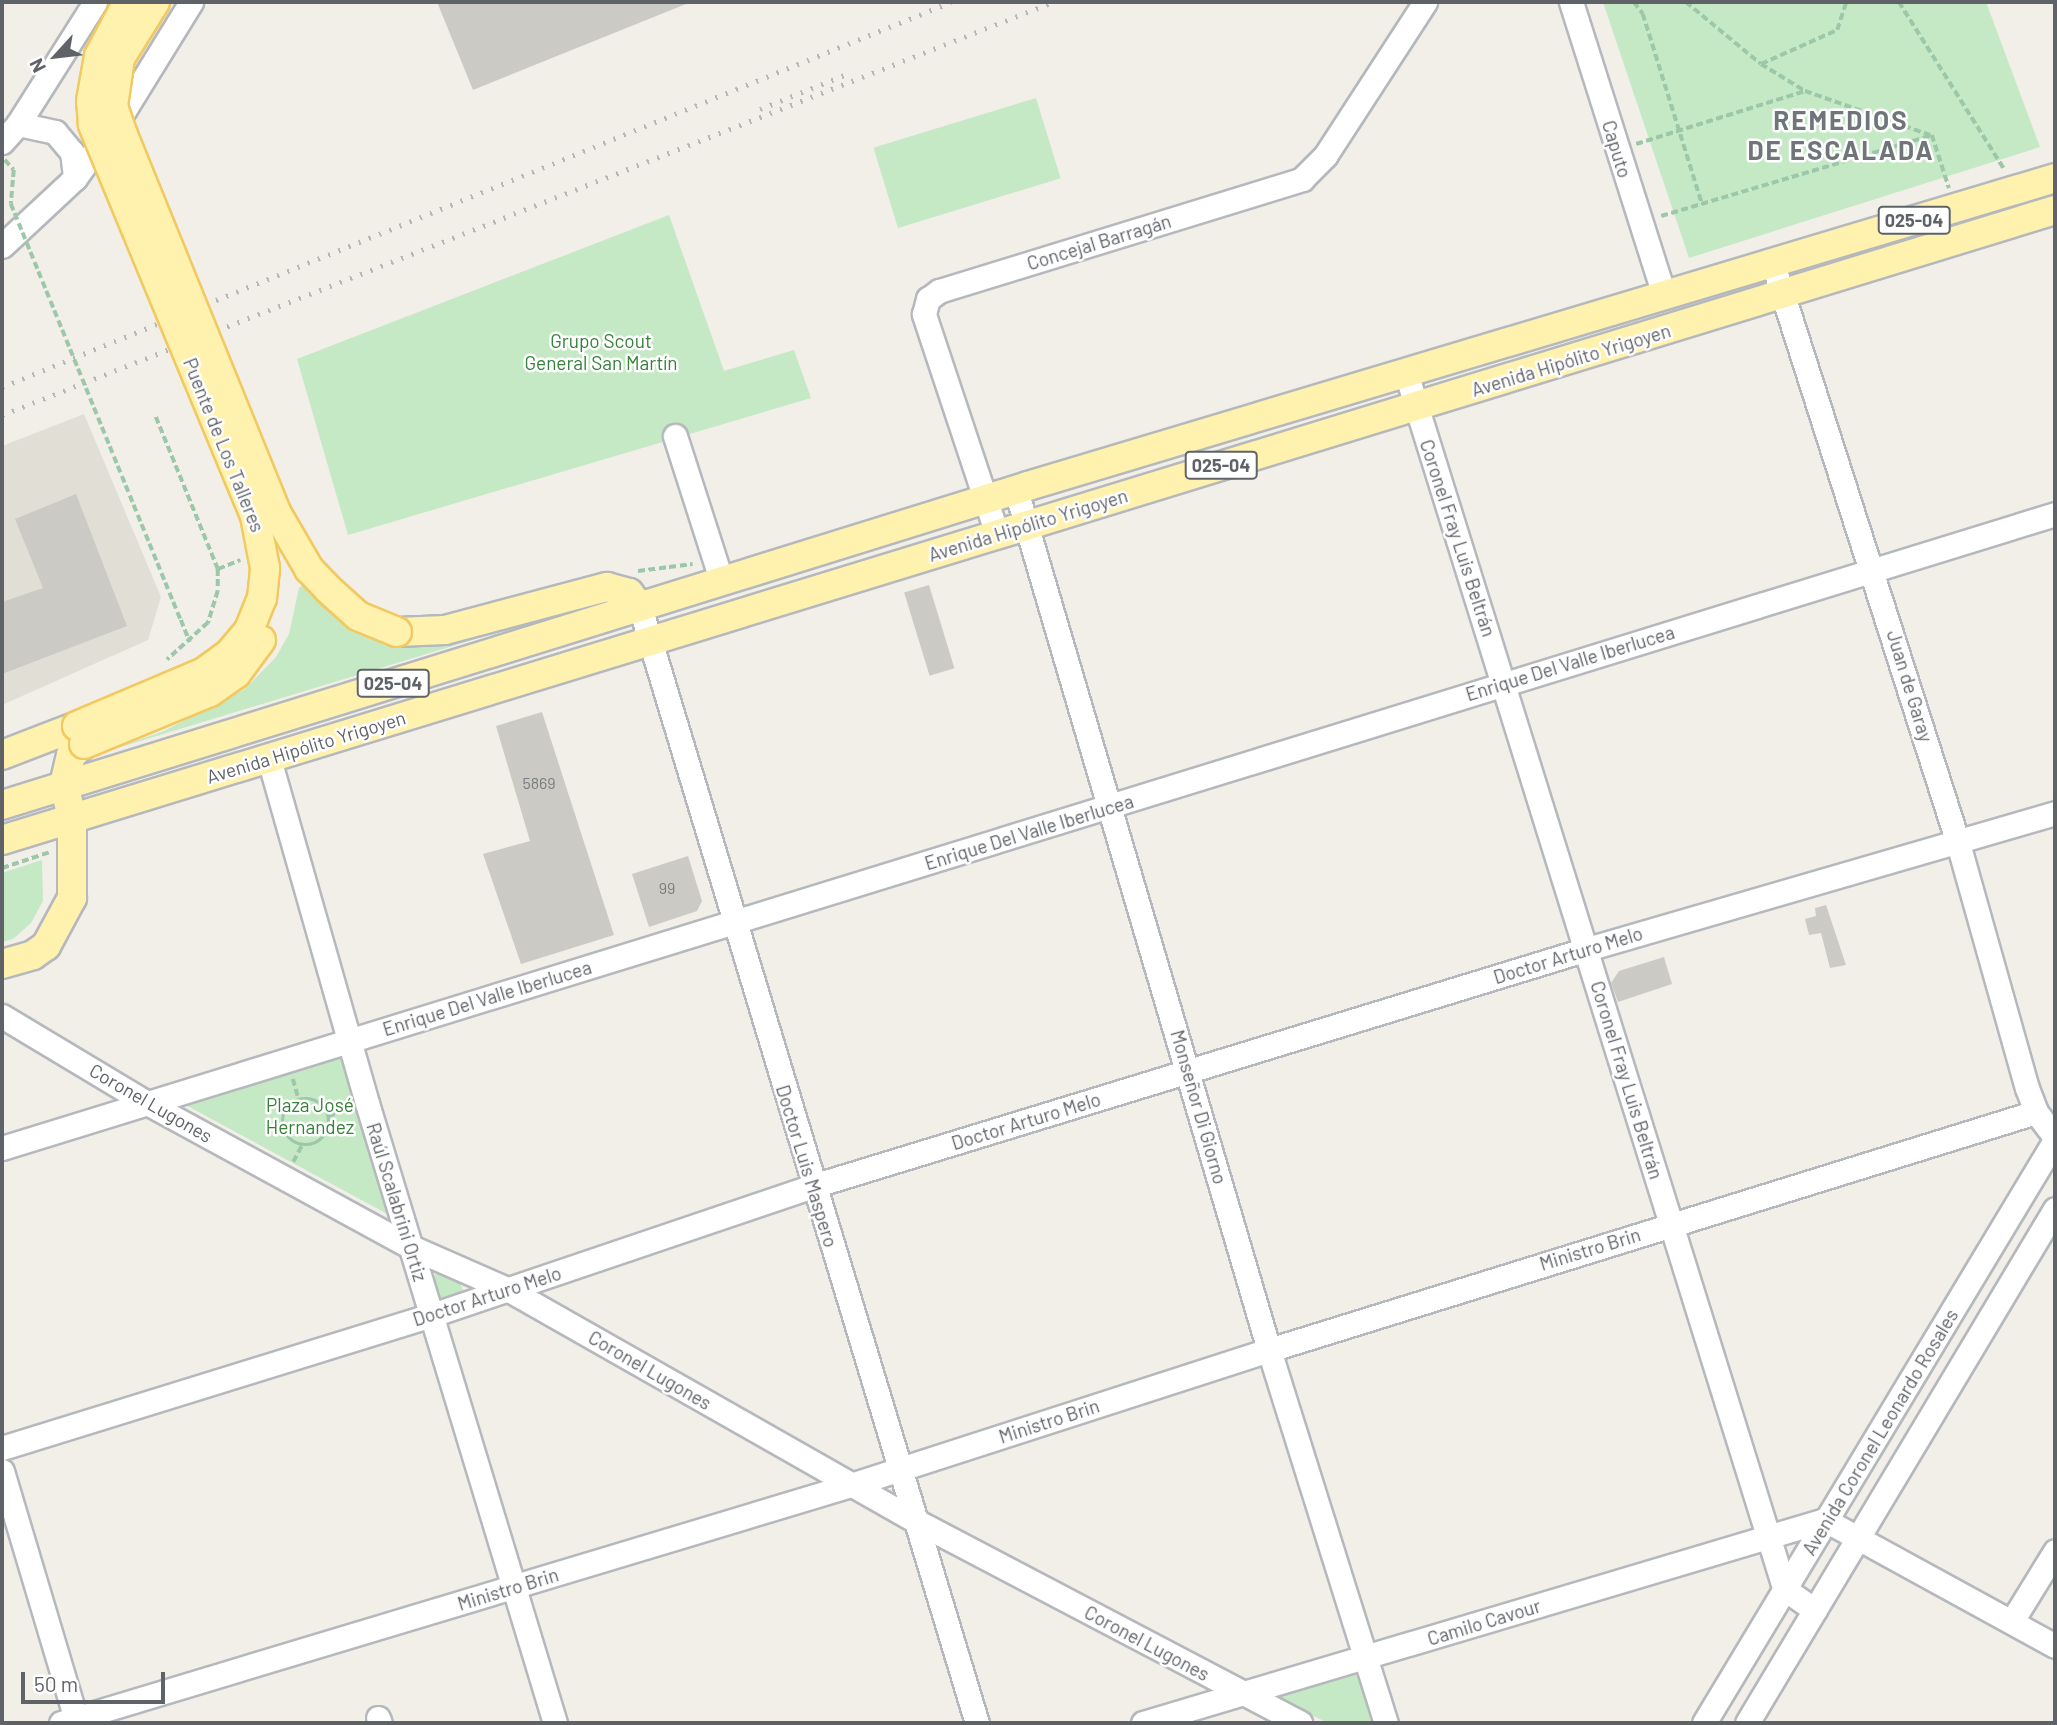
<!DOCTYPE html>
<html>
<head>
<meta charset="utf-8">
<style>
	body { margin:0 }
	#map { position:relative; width:2057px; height:1725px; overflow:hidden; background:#f1efe8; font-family:Barlow,sans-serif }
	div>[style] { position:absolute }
	.education>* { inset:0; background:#e1ded6 }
	.green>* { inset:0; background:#c5e8c5; transform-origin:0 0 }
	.building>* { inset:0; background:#cccac5; transform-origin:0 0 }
	.path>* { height:3.5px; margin-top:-1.75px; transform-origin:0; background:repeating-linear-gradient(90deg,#9cc7a9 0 7px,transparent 0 10.5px) }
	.path>.ring { margin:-1.75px; padding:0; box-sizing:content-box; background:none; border:3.5px solid #9cc7a9; border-radius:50% }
	.roads { filter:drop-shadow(2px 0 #b5b8bc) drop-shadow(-2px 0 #b5b8bc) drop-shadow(0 2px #b5b8bc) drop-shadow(0 -2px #b5b8bc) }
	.minor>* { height:23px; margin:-11.5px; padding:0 11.5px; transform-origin:11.5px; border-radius:11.5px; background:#fff }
	.major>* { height:28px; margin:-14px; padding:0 14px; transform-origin:14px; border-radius:14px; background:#fff2af }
	.rail>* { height:5px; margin-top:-2.5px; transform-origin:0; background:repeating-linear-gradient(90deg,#b6b7b8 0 2px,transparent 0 11px) }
	.path-bridge>* { height:3.5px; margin-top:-1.75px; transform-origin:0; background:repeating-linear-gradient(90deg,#9cc7a9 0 7px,transparent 0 10.5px) }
	.bridges { filter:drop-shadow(2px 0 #f2c960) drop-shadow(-2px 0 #f2c960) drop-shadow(0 2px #f2c960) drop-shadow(0 -2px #f2c960) }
	.major-bridge>* { height:28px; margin:-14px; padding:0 14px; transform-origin:14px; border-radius:14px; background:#fff2af }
	span { translate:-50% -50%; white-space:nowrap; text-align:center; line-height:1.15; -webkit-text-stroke:5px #fff; paint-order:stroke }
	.number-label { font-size:16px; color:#7a7d7f }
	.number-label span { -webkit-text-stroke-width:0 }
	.shield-label span { padding:2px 5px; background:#fff; border:2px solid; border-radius:5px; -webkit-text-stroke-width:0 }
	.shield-label { font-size:18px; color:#5f6368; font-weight:700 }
	.street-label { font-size:19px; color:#5f6368 }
	.park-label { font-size:19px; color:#348238 }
	.district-label { font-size:26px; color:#70757a; font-weight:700; letter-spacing:2px }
	.frame { position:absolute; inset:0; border:4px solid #5f6368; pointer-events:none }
	.north { position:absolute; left:21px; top:21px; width:70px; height:70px; -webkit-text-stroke:5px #fff; paint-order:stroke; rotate:243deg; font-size:19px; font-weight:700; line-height:28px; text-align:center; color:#5f6368 }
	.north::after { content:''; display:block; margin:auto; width:24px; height:32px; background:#5f6368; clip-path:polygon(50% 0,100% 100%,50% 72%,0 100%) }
	.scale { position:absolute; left:21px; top:1672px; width:144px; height:32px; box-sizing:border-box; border:4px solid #5f6368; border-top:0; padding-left:9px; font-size:21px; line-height:24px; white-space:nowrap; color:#5f6368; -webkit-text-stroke:5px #fff; paint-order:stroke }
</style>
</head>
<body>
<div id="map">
	<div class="education">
		<i style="clip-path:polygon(84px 414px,161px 597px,148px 640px,2px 705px,2px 446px)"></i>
	</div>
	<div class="green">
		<i style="clip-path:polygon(1603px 2px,1986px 2px,2040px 147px,1689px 258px)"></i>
		<i style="left:1036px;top:98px;width:84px;height:170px;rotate:73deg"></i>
		<i style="clip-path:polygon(669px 215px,724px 371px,794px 350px,811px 398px,348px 535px,297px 359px)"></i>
		<i style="clip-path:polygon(305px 584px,363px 630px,538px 620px,101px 753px,164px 731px,245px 689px,276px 657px,289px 634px,299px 588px)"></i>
		<i style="clip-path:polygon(42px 860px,43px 901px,31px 923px,13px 939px,2px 942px,2px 873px)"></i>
		<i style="clip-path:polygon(343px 1054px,391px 1216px,182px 1103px)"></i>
		<i style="clip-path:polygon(442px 1271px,460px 1283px,464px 1292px,440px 1300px,434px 1275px)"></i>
		<i style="clip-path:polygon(1358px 1672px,1374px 1723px,1328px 1723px,1275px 1697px)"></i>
	</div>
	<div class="building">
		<i style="clip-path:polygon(437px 2px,691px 2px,473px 90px)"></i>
		<i style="clip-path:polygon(76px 494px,127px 626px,2px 674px,2px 602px,43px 588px,15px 519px)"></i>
		<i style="left:929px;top:585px;width:87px;height:26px;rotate:73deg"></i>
		<i style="clip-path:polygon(542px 712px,614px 935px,521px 964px,483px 854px,530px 841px,496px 726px)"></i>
		<i style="clip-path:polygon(688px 856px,702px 901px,697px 911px,649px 927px,632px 874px)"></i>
		<i style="clip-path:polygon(1826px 905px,1846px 965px,1830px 968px,1821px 933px,1809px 935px,1805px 919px,1816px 916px,1815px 908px)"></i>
		<i style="clip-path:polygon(1664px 957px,1672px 984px,1618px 1002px,1611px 983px,1619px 971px)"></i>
	</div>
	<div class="path">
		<i style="left:1634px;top:2px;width:15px;rotate:53deg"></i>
		<i style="left:1643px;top:14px;width:199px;rotate:72.7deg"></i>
		<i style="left:1686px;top:2px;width:97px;rotate:39.6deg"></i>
		<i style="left:1761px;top:64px;width:52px;rotate:31.5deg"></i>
		<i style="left:1805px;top:91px;width:133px;rotate:19.4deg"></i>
		<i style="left:1899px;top:2px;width:197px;rotate:57.8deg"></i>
		<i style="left:1761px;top:64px;width:83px;rotate:-24.1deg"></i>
		<i style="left:1837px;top:30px;width:29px;rotate:-72deg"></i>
		<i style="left:1636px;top:144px;width:177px;rotate:-17.4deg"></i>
		<i style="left:5px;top:160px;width:13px;rotate:48deg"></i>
		<i style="left:14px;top:170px;width:34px;rotate:95deg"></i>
		<i style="left:1661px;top:216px;width:283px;rotate:-16.6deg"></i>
		<i style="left:1932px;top:135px;width:56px;rotate:72.2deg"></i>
		<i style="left:156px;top:417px;width:164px;rotate:67.8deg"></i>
		<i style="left:218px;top:569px;width:22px;rotate:90deg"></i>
		<i style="left:218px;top:591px;width:34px;rotate:107deg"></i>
		<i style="left:208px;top:623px;width:55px;rotate:137.9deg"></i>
		<i style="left:218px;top:569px;width:24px;rotate:-22deg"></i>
		<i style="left:638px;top:571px;width:55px;rotate:-7.3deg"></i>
		<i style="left:181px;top:620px;width:24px;rotate:68deg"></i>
		<i style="left:2px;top:868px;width:51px;rotate:-18.4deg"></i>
		<i style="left:293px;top:1079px;width:22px;rotate:74deg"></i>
		<i class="ring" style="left:283px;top:1099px;width:42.5px;height:42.5px"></i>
		<i style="left:328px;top:1116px;width:22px;rotate:-18deg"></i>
		<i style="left:293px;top:1162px;width:19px;rotate:-62deg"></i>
	</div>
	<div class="roads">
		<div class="minor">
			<i style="left:1571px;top:2px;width:307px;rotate:72.4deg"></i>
			<i style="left:18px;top:124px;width:38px;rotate:12deg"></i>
			<i style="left:55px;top:132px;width:26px;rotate:50deg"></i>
			<i style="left:72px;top:152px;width:26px;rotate:83deg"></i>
			<i style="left:2px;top:142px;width:24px;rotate:-48deg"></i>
			<i style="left:18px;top:124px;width:144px;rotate:-57.7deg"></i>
			<i style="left:2px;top:246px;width:100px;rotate:-43deg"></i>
			<i style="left:75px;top:178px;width:85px;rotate:-54.1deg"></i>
			<i style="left:125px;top:109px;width:126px;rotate:-58.3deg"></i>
			<i style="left:1773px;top:264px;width:608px;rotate:72.28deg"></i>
			<i style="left:1958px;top:843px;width:255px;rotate:74.3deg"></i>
			<i style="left:2027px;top:1088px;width:26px;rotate:69deg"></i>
			<i style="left:2036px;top:1112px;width:31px;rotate:53deg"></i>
			<i style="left:1407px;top:376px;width:1262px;rotate:72.71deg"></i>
			<i style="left:1782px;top:1581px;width:10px;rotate:66deg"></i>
			<i style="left:1786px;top:1590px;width:35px;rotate:35deg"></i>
			<i style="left:675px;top:436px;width:153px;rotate:72.2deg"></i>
			<i style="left:1016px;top:490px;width:896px;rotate:73.61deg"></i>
			<i style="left:1269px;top:1350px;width:391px;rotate:72.6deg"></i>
			<i style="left:997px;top:534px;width:232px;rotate:-108.4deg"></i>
			<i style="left:924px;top:314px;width:16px;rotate:-75deg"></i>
			<i style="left:928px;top:299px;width:14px;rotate:-36deg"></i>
			<i style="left:939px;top:291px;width:380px;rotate:-17.1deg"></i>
			<i style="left:1302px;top:179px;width:33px;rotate:-45deg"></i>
			<i style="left:1325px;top:156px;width:184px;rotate:-57deg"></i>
			<i style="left:640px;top:607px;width:1166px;rotate:73.2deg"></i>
			<i style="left:269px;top:759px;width:358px;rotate:74.1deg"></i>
			<i style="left:367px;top:1103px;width:648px;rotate:73.13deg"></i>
			<i style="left:2px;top:1016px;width:169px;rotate:31deg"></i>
			<i style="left:147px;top:1103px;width:301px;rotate:28.6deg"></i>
			<i style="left:411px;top:1247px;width:107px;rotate:23.7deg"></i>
			<i style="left:509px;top:1290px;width:468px;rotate:29.6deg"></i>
			<i style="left:916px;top:1521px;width:434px;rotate:27.7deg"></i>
			<i style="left:2px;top:1148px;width:2149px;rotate:-17.16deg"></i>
			<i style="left:2px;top:1448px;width:450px;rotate:-17.2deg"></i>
			<i style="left:432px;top:1315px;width:402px;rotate:-18.7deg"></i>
			<i style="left:813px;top:1186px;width:809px;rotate:-17.02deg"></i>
			<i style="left:1587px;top:949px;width:487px;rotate:-16.2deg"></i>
			<i style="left:2px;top:1471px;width:263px;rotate:73.4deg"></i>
			<i style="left:2012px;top:1621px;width:82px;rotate:-58.4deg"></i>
			<i style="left:378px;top:1718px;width:5px;rotate:68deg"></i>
			<i style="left:61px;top:1723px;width:825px;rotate:-16.77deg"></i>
			<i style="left:851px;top:1485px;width:439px;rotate:-17.9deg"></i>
			<i style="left:1269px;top:1350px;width:803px;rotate:-17.24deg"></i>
			<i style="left:1143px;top:1723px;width:712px;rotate:-16.58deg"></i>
			<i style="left:1825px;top:1520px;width:262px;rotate:28.7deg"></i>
			<i style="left:1704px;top:1723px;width:681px;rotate:-58.95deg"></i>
			<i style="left:1747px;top:1723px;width:599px;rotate:-59.07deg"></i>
		</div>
		<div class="major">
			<i style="left:397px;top:632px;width:48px;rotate:-2.4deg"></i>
			<i style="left:445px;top:630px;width:168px;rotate:-14.9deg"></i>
			<i style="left:607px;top:587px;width:23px;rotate:15deg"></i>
			<i style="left:629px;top:593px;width:18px;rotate:52deg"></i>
			<i style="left:2px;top:755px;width:80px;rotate:-21.1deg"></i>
			<i style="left:2px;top:805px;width:1074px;rotate:-17.27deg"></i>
			<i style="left:1028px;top:486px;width:1072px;rotate:-16.69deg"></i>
			<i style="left:2px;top:840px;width:2147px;rotate:-17.06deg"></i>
			<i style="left:2px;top:964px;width:32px;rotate:-16deg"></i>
			<i style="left:33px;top:955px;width:16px;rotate:-35deg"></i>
			<i style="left:46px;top:946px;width:55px;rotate:-61.6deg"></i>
			<i style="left:72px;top:898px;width:81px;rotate:-90deg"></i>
			<i style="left:72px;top:817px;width:33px;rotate:-104deg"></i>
			<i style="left:64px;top:785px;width:31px;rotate:-77deg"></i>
			<i style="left:71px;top:755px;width:17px;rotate:-40deg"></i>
		</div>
	</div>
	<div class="rail">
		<i style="left:760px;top:109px;width:94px;rotate:-21.9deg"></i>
		<i style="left:2px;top:387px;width:1024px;rotate:-22.08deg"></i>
		<i style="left:2px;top:415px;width:1129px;rotate:-21.45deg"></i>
	</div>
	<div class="path-bridge">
		<i style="left:11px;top:204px;width:449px;rotate:67.8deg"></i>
	</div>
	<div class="bridges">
		<div class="major-bridge">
			<i style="left:155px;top:2px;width:66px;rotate:122deg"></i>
			<i style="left:120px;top:58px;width:49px;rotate:98.3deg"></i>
			<i style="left:113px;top:106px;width:31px;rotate:71deg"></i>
			<i style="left:123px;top:135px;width:407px;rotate:67.9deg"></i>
			<i style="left:276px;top:512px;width:66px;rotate:59.9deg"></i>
			<i style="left:309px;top:569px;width:28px;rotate:46deg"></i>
			<i style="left:328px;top:589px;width:40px;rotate:42deg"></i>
			<i style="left:358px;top:616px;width:42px;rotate:22.3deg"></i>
			<i style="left:77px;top:726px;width:138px;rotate:-23deg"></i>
			<i style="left:204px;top:672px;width:31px;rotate:-36deg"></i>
			<i style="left:229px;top:654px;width:31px;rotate:-50deg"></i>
			<i style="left:249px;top:630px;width:35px;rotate:-68deg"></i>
			<i style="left:262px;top:598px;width:30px;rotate:-84deg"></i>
			<i style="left:265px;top:568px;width:53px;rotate:-100.9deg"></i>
			<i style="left:255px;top:516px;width:424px;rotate:-112.5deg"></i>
			<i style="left:93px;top:124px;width:23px;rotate:-95deg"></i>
			<i style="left:91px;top:101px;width:46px;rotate:-79.9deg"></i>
			<i style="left:99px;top:56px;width:61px;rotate:-61.8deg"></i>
			<i style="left:84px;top:744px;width:136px;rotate:-22.4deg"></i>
			<i style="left:210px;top:692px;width:32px;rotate:-35deg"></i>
			<i style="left:236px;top:674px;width:42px;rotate:-53.7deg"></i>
		</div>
	</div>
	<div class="number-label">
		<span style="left:539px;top:783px">5869</span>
		<span style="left:667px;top:888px">99</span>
	</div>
	<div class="shield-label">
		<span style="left:1914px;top:220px">025-04</span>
		<span style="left:1221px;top:465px">025-04</span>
		<span style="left:393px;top:683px">025-04</span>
	</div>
	<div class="street-label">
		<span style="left:1617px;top:149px;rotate:73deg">Caputo</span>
		<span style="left:1099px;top:242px;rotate:-17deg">Concejal Barragán</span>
		<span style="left:1571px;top:360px;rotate:-17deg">Avenida Hipólito Yrigoyen</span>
		<span style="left:224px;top:445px;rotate:68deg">Puente de Los Talleres</span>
		<span style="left:1028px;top:525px;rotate:-17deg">Avenida Hipólito Yrigoyen</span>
		<span style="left:1458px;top:538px;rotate:72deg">Coronel Fray Luis Beltrán</span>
		<span style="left:1570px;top:663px;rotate:-17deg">Enrique Del Valle Iberlucea</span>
		<span style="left:1910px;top:686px;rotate:73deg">Juan de Garay</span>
		<span style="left:306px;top:747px;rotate:-17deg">Avenida Hipólito Yrigoyen</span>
		<span style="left:1029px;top:832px;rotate:-17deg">Enrique Del Valle Iberlucea</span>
		<span style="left:1568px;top:955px;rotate:-17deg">Doctor Arturo Melo</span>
		<span style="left:487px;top:998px;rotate:-17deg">Enrique Del Valle Iberlucea</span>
		<span style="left:1627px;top:1080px;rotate:73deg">Coronel Fray Luis Beltrán</span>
		<span style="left:151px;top:1103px;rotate:30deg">Coronel Lugones</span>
		<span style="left:1199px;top:1107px;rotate:74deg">Monseñor Di Giorno</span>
		<span style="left:1026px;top:1121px;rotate:-17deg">Doctor Arturo Melo</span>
		<span style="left:807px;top:1166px;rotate:73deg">Doctor Luis Maspero</span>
		<span style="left:397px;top:1202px;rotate:73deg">Raúl Scalabrini Ortiz</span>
		<span style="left:1590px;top:1249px;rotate:-17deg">Ministro Brin</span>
		<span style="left:487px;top:1296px;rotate:-18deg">Doctor Arturo Melo</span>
		<span style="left:650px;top:1370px;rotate:30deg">Coronel Lugones</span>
		<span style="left:1049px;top:1421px;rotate:-18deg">Ministro Brin</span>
		<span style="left:1880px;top:1432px;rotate:-59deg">Avenida Coronel Leonardo Rosales</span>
		<span style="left:508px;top:1589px;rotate:-17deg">Ministro Brin</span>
		<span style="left:1484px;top:1622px;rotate:-17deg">Camilo Cavour</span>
		<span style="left:1147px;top:1643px;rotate:28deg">Coronel Lugones</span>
	</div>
	<div class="park-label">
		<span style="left:601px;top:352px">Grupo Scout<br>General San Martín</span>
		<span style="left:310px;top:1116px">Plaza José<br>Hernandez</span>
	</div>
	<div class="district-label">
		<span style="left:1841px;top:135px">REMEDIOS<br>DE ESCALADA</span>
	</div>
	<div class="frame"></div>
	<div class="north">N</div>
	<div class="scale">50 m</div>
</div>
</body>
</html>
